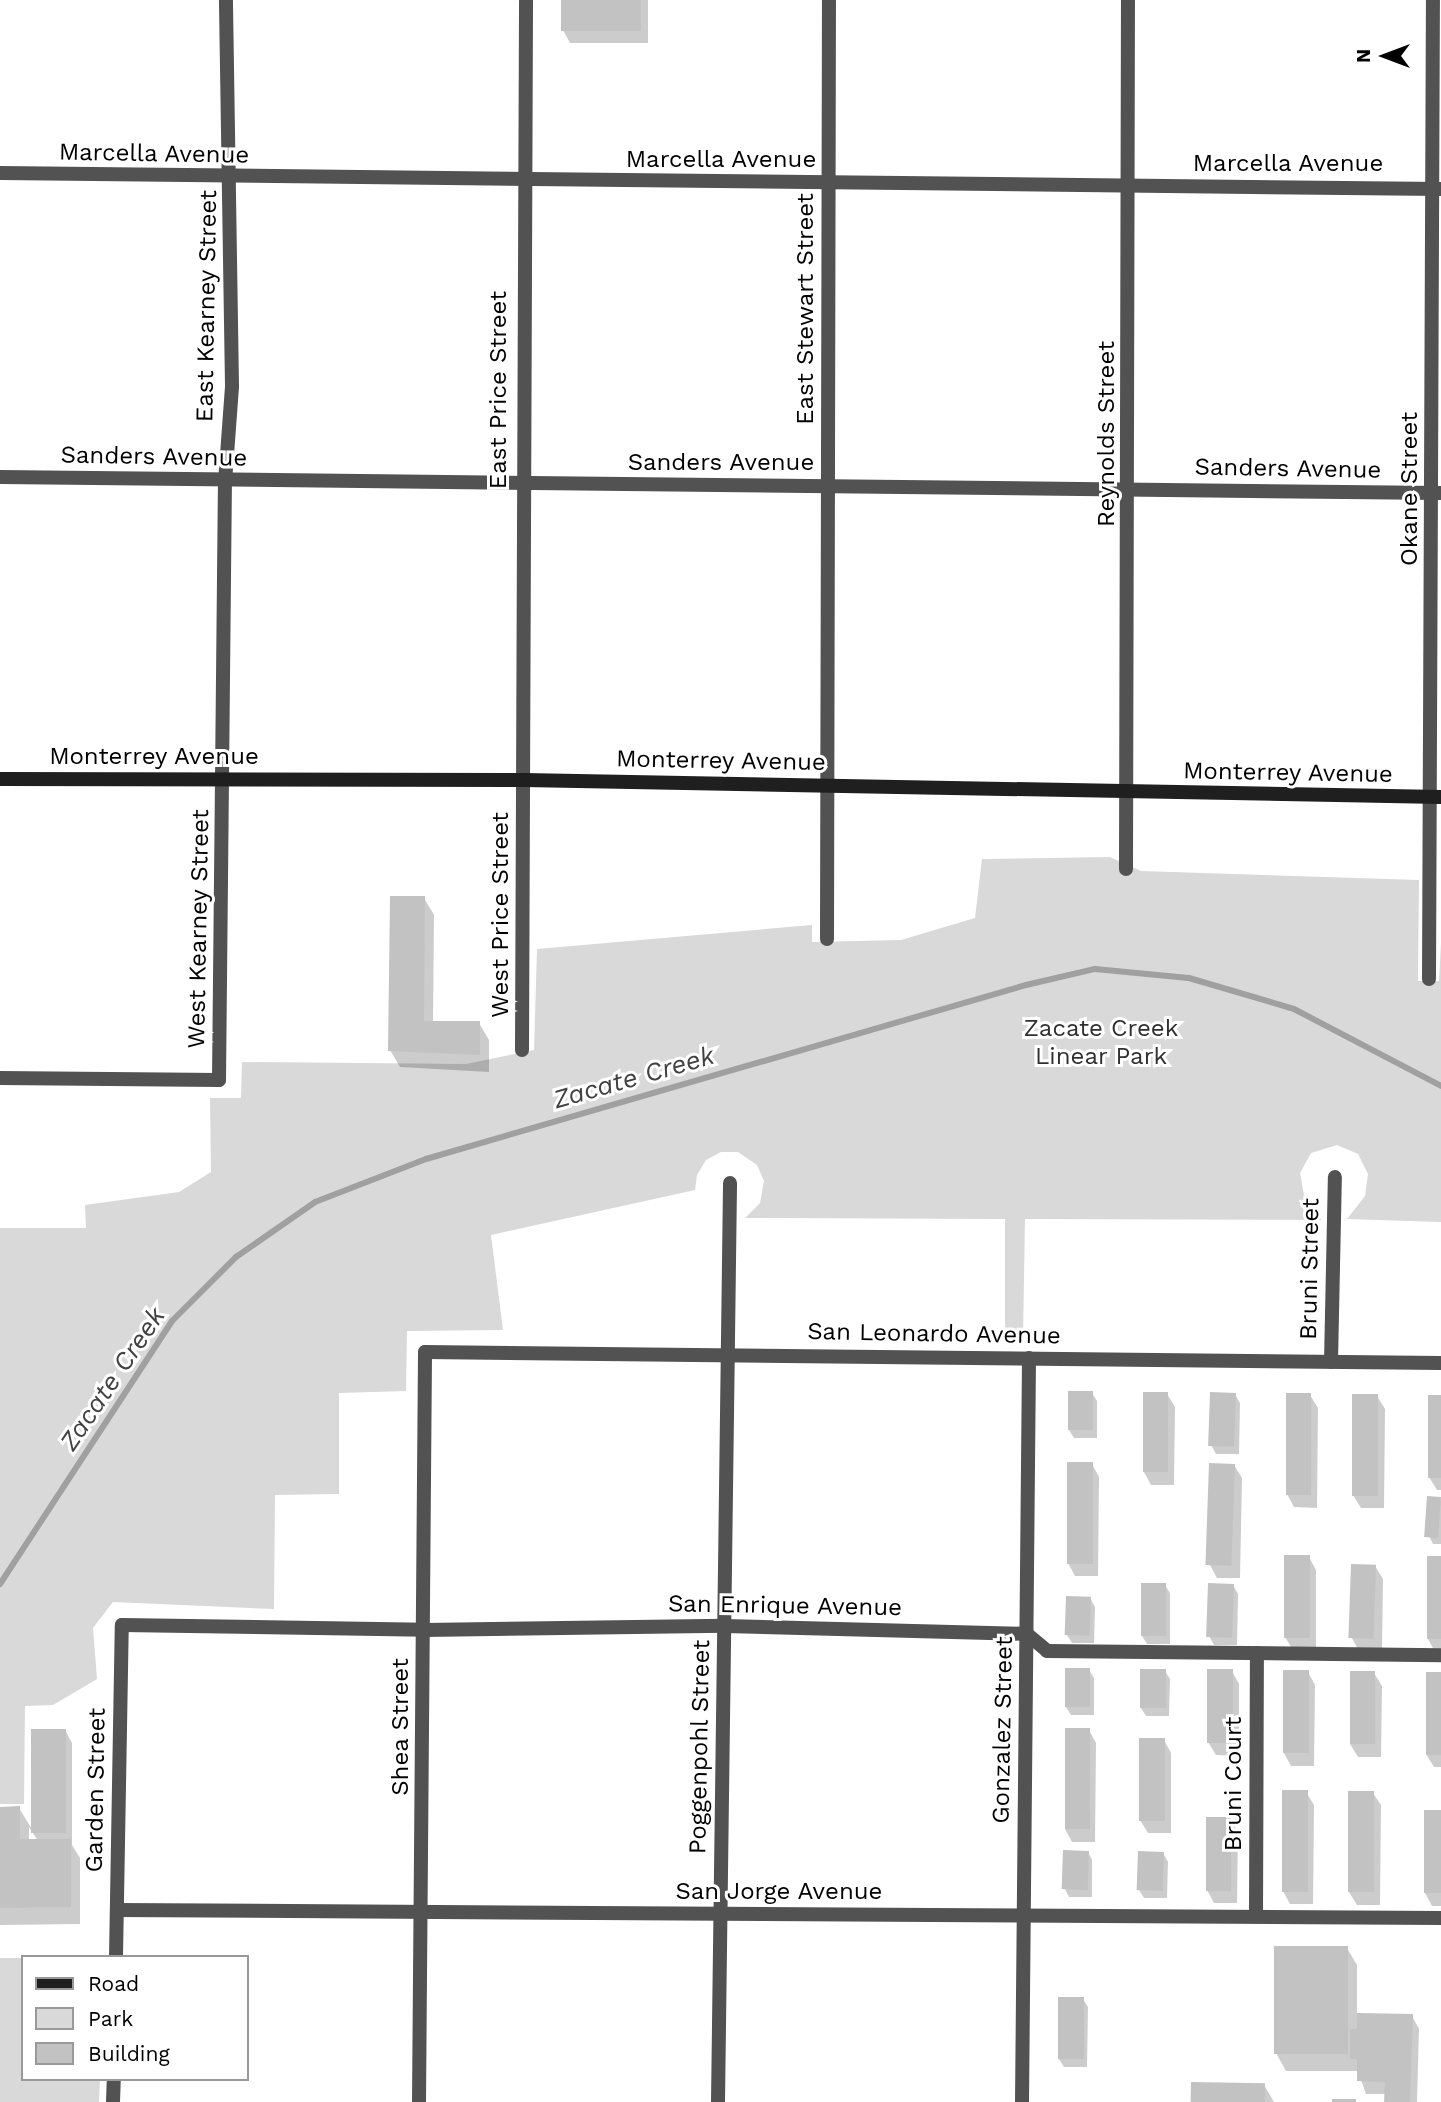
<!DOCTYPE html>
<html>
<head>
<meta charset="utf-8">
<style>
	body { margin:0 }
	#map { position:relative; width:1441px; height:2102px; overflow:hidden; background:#fff; font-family:"Work Sans",sans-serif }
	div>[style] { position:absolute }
	.green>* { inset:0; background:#d9d9d9 }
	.shadow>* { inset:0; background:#0003 }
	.stream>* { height:6px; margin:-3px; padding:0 3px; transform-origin:3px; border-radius:3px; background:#a0a0a0 }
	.building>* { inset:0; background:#c2c2c2; transform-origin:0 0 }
	.street>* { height:14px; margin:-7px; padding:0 7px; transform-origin:7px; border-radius:7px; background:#525252 }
	.secondary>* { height:14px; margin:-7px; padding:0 7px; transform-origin:7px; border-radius:7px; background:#1f1f1f }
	span { translate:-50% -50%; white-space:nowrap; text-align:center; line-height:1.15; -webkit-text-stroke:6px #fff; paint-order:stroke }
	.street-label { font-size:24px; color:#000 }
	.park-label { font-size:24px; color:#303030 }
	.water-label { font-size:26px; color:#414141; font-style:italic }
	.legend { position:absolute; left:21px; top:1955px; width:228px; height:126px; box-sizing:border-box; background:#fff; border:2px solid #999; margin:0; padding:9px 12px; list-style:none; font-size:21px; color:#000 }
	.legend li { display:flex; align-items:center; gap:14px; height:35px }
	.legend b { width:35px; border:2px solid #999 }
	.north { position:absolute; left:1350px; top:21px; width:70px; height:70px; -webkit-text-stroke:5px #fff; paint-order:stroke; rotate:270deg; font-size:19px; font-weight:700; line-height:28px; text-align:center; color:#000 }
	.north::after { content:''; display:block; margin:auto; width:24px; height:32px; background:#000; clip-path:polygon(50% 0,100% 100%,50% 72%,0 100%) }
</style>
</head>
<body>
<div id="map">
	<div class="green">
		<i style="clip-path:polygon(1110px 857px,1141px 871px,1419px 880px,1418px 981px,1439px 981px,1441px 943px,1441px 1222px,1347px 1219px,1365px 1196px,1368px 1174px,1358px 1154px,1337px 1145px,1311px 1153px,1300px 1173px,1304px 1195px,1317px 1209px,1321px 1220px,1025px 1219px,1023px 1338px,1005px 1338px,1005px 1219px,745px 1218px,760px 1203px,764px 1181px,757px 1165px,738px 1152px,721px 1152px,706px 1160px,697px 1175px,695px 1190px,491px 1235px,503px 1330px,407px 1331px,406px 1391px,339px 1393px,339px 1494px,275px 1495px,274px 1609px,113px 1602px,93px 1628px,97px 1679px,53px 1705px,25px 1706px,24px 1804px,0 1804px,0 1228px,86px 1228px,85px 1205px,179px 1192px,211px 1172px,210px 1098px,241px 1098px,242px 1062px,466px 1064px,534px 1050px,537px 949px,812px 925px,812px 942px,901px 940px,975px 918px,982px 859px)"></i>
		<i style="clip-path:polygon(0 1958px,23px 1958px,23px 2079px,100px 2079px,99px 2102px,0 2102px)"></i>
	</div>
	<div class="shadow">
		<i style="clip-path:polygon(563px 0,648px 0,648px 43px,570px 43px,563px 30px)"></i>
		<i style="clip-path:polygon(424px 898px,434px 915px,433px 1022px,479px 1023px,489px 1040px,489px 1072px,400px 1067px,390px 1050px)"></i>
		<i style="clip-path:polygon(1092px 1393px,1097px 1401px,1097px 1438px,1074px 1438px,1069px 1430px)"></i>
		<i style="clip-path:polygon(1167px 1394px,1175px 1407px,1174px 1485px,1151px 1485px,1144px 1472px)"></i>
		<i style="clip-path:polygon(1235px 1394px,1240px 1403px,1239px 1454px,1216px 1454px,1211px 1445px)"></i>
		<i style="clip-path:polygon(1310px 1395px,1318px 1408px,1317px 1508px,1294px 1507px,1287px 1494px)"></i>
		<i style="clip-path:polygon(1377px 1396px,1385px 1409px,1384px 1508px,1361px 1508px,1353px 1495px)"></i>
		<i style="clip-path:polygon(1441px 1397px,1441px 1490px,1437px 1490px,1429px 1477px)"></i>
		<i style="clip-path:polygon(1092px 1464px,1099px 1477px,1098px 1576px,1075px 1576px,1068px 1563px)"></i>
		<i style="clip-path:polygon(1234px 1465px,1242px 1478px,1240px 1578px,1217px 1578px,1210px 1565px)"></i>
		<i style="clip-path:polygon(1441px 1498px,1441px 1544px,1433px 1544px,1429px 1536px)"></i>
		<i style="clip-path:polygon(1309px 1557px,1316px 1570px,1316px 1650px,1293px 1650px,1285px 1637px)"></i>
		<i style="clip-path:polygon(1441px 1558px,1441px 1652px,1435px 1652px,1428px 1639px)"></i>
		<i style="clip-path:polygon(1375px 1566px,1383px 1579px,1382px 1651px,1359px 1651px,1352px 1638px)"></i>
		<i style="clip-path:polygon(1165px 1585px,1170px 1593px,1170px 1644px,1147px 1644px,1142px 1636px)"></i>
		<i style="clip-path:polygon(1233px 1585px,1238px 1594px,1237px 1645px,1214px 1645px,1209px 1636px)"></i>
		<i style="clip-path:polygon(1090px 1598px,1095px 1607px,1094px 1643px,1072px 1643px,1067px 1635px)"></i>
		<i style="clip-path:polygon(1089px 1670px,1094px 1678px,1094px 1715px,1071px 1715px,1066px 1707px)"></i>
		<i style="clip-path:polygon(1165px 1671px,1170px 1679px,1169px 1716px,1146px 1716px,1141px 1708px)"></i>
		<i style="clip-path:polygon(1232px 1671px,1239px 1684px,1239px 1756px,1216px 1755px,1208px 1742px)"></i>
		<i style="clip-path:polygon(1308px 1672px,1315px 1685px,1314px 1766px,1291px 1766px,1284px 1753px)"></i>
		<i style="clip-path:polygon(1374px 1673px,1382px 1686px,1381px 1757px,1358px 1757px,1350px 1744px)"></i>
		<i style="clip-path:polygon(1441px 1673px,1441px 1767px,1434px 1767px,1426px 1754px)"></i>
		<i style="clip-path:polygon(evenodd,65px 1730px,72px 1743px,72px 1845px,80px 1858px,80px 1924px,0 1925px,0 1808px,19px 1808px,33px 1831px,65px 1730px,29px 1827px,38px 1841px,29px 1841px,29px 1827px)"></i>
		<i style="clip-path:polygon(1089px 1730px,1096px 1743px,1095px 1842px,1072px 1842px,1065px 1829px)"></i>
		<i style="clip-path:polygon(1164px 1740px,1171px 1753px,1171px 1833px,1148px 1833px,1140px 1820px)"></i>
		<i style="clip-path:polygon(1306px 1792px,1314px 1805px,1313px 1904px,1290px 1904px,1283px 1891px)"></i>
		<i style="clip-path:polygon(1373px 1793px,1381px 1805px,1380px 1905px,1357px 1905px,1349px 1892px)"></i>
		<i style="clip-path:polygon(1441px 1812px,1441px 1906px,1432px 1906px,1425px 1893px)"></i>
		<i style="clip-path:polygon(1230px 1819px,1238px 1832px,1237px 1903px,1214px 1903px,1207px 1890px)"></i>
		<i style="clip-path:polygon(1088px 1852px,1092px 1860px,1092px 1897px,1069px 1897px,1065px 1889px)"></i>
		<i style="clip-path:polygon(1163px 1853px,1168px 1862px,1167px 1898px,1144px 1898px,1139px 1890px)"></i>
		<i style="clip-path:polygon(1347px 1948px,1357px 1965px,1357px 2015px,1412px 2016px,1419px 2029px,1417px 2102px,1386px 2102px,1386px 2094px,1366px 2094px,1358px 2071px,1286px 2071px,1276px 2053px)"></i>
		<i style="clip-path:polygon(1083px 1999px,1088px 2007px,1087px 2067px,1064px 2067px,1059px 2059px)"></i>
		<i style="clip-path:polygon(1264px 2085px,1274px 2102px,1192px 2102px)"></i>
	</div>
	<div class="stream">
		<i style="left:0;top:1584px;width:314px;rotate:-56.8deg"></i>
		<i style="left:172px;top:1321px;width:91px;rotate:-45deg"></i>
		<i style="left:236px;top:1257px;width:96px;rotate:-34.8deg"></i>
		<i style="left:315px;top:1202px;width:119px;rotate:-21.2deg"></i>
		<i style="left:426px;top:1159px;width:625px;rotate:-16.17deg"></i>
		<i style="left:1026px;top:985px;width:71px;rotate:-13.1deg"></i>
		<i style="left:1095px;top:969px;width:94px;rotate:5.5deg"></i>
		<i style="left:1189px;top:978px;width:109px;rotate:16.4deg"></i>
		<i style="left:1294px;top:1009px;width:166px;rotate:27.6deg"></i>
	</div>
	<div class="building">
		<i style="left:561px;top:0;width:80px;height:31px"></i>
		<i style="clip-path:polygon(390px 896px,425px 896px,424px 1021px,480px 1021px,480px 1055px,388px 1051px)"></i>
		<i style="left:1068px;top:1391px;width:25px;height:39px"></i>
		<i style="left:1143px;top:1392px;width:25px;height:80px"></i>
		<i style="left:1210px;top:1392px;width:26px;height:54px;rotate:2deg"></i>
		<i style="left:1286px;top:1393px;width:25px;height:102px"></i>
		<i style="left:1352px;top:1394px;width:26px;height:102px"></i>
		<i style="left:1428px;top:1395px;width:13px;height:83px"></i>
		<i style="left:1067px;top:1462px;width:26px;height:102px"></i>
		<i style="left:1209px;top:1463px;width:26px;height:102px;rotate:2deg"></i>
		<i style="left:1427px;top:1496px;width:14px;height:41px;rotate:4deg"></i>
		<i style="left:1284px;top:1555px;width:26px;height:83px"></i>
		<i style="left:1427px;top:1556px;width:14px;height:83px"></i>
		<i style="left:1351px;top:1564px;width:25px;height:74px;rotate:2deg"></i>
		<i style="left:1141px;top:1583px;width:25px;height:53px"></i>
		<i style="left:1208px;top:1583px;width:26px;height:54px;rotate:2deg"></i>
		<i style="left:1066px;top:1596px;width:25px;height:39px;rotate:2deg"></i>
		<i style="left:1065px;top:1668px;width:25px;height:39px"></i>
		<i style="left:1140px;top:1669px;width:26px;height:39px"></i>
		<i style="left:1207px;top:1669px;width:26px;height:74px"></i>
		<i style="left:1283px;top:1670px;width:26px;height:83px"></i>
		<i style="left:1350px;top:1671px;width:25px;height:73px"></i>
		<i style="left:1426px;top:1672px;width:15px;height:83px"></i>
		<i style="left:1065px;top:1728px;width:25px;height:101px"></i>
		<i style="left:31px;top:1729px;width:35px;height:104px"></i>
		<i style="left:1139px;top:1738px;width:26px;height:83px"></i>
		<i style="left:1282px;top:1790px;width:26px;height:102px"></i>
		<i style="left:1348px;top:1791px;width:26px;height:101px"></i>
		<i style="clip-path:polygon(20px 1806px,20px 1839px,71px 1839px,71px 1907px,0 1908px,0 1807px)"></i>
		<i style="left:1424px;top:1810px;width:17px;height:83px"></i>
		<i style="left:1206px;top:1817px;width:25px;height:74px"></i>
		<i style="left:1063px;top:1850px;width:26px;height:39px;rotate:2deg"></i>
		<i style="left:1138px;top:1851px;width:26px;height:39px;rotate:2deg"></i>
		<i style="left:1274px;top:1946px;width:74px;height:108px"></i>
		<i style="left:1058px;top:1997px;width:26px;height:62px"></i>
		<i style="clip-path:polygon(1357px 2013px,1413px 2014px,1410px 2102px,1384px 2102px,1385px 2082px,1357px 2081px,1357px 2059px,1350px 2059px,1350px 2029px,1357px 2029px)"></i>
		<i style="left:1191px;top:2082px;width:74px;height:20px;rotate:1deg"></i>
		<i style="left:1332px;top:2099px;width:24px;height:3px"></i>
	</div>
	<div class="street">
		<i style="left:0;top:173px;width:1441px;rotate:0.64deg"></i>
		<i style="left:0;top:477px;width:1441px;rotate:0.64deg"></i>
		<i style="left:1126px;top:869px;width:869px;rotate:-89.87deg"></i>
		<i style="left:827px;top:939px;width:939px;rotate:-89.88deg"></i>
		<i style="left:1429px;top:979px;width:979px;rotate:-89.77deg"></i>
		<i style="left:522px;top:1050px;width:1050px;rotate:-89.78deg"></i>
		<i style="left:0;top:1078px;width:219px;rotate:0.5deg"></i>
		<i style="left:219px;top:1080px;width:598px;rotate:-89.43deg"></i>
		<i style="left:225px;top:482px;width:96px;rotate:-85.8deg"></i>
		<i style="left:232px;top:386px;width:386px;rotate:-90.9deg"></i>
		<i style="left:1331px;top:1362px;width:185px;rotate:-88.8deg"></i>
		<i style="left:117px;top:1910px;width:1324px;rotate:0.35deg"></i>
		<i style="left:1256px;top:1916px;width:263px;rotate:-89.8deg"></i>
		<i style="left:116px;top:1957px;width:332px;rotate:-89deg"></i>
		<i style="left:122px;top:1625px;width:302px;rotate:0.9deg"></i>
		<i style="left:424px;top:1630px;width:301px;rotate:-0.8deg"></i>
		<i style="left:725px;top:1626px;width:302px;rotate:1.5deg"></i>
		<i style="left:1027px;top:1634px;width:26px;rotate:40deg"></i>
		<i style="left:1047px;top:1651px;width:394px;rotate:0.6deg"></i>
		<i style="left:113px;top:2102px;width:23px;rotate:-88deg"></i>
		<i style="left:419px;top:2102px;width:750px;rotate:-89.54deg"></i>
		<i style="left:425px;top:1352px;width:1016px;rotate:0.62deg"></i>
		<i style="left:718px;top:2102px;width:919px;rotate:-89.25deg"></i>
		<i style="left:1022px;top:2102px;width:744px;rotate:-89.46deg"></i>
	</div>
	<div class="secondary">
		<i style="left:0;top:779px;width:524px;rotate:0.11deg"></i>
		<i style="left:524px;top:780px;width:917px;rotate:1.06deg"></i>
	</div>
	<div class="street-label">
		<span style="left:154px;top:154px;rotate:1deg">Marcella Avenue</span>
		<span style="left:721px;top:160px">Marcella Avenue</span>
		<span style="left:1288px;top:164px">Marcella Avenue</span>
		<span style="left:207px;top:306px;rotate:-89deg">East Kearney Street</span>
		<span style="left:806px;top:309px;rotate:-90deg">East Stewart Street</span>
		<span style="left:499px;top:390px;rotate:-90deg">East Price Street</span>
		<span style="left:1107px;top:434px;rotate:-90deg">Reynolds Street</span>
		<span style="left:154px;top:457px;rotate:1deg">Sanders Avenue</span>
		<span style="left:721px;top:463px">Sanders Avenue</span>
		<span style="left:1288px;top:469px;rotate:1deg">Sanders Avenue</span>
		<span style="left:1410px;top:489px;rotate:-90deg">Okane Street</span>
		<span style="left:154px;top:757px">Monterrey Avenue</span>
		<span style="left:721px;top:761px;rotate:1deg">Monterrey Avenue</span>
		<span style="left:1288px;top:773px;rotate:1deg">Monterrey Avenue</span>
		<span style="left:501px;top:915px;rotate:-90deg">West Price Street</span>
		<span style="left:199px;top:929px;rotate:-89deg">West Kearney Street</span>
		<span style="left:1310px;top:1269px;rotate:-89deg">Bruni Street</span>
		<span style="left:934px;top:1334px;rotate:1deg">San Leonardo Avenue</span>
		<span style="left:785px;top:1606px;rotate:1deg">San Enrique Avenue</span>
		<span style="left:401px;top:1727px;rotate:-90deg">Shea Street</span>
		<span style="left:1003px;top:1730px;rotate:-89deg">Gonzalez Street</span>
		<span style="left:700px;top:1747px;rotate:-89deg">Poggenpohl Street</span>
		<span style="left:1234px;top:1784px;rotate:-90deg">Bruni Court</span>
		<span style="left:96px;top:1790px;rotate:-89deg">Garden Street</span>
		<span style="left:779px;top:1892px">San Jorge Avenue</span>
	</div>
	<div class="park-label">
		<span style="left:1101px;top:1043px">Zacate Creek<br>Linear Park</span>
	</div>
	<div class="water-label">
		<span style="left:634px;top:1078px;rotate:-16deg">Zacate Creek</span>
		<span style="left:113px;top:1379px;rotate:-56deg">Zacate Creek</span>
	</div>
	<ul class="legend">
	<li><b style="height:9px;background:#1f1f1f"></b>Road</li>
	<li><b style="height:19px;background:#d9d9d9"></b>Park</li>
	<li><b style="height:19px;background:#c2c2c2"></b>Building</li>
	</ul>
	<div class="north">N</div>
</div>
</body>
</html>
